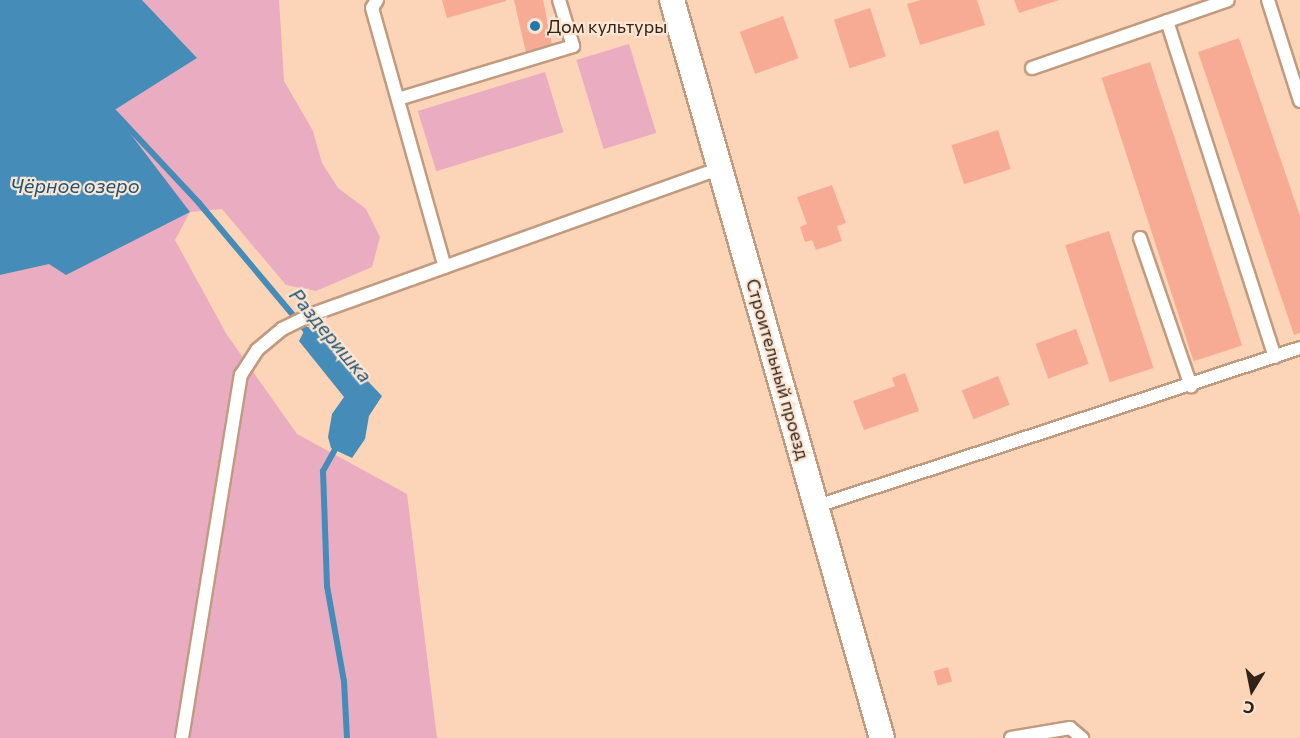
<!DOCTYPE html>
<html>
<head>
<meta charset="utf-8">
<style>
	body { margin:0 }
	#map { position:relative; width:1300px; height:738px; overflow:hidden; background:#fcd4b7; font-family:Commissioner,sans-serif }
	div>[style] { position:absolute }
	.green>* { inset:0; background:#eaacc0; transform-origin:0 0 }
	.water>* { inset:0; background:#458db8 }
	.stream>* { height:6px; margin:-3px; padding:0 3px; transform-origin:3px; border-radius:3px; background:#458db8 }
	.building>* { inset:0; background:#f8ab94; transform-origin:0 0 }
	.roads { filter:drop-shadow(2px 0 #c19b7f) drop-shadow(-2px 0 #c19b7f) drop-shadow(0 2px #c19b7f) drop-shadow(0 -2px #c19b7f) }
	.service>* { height:12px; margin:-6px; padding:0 6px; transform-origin:6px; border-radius:6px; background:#fff }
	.minor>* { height:24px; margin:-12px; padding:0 12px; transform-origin:12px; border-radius:12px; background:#fff }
	.dots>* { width:16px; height:16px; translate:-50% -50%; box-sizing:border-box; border:3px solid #fde5d3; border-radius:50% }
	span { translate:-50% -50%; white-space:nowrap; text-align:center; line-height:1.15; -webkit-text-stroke:4.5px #fde5d3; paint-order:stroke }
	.poi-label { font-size:18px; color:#322318 }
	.left { translate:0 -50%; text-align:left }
	.street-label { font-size:18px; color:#322318 }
	.water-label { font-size:20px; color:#1f5574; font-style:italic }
	.north { position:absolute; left:1222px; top:660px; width:60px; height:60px; -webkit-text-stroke:4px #fde5d3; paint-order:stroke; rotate:190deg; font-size:16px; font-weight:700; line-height:24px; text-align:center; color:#322318 }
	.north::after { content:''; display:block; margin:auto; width:21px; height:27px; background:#322318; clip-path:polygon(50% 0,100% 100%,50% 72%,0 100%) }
</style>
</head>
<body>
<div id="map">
	<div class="green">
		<i style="clip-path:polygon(142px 0,279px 0,284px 81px,313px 131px,322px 163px,338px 188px,366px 209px,380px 237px,372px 267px,316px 291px,286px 285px,222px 209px,190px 212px,175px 240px,227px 335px,297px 434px,407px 494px,437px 738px,0 738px,0 275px,49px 263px,113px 111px,197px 58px)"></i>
		<i style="left:629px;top:44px;width:93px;height:55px;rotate:73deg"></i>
		<i style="left:545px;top:72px;width:63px;height:133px;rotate:73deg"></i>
	</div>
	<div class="water">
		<i style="clip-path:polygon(0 0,142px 0,197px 58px,113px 111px,190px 212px,66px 275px,49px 264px,0 275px)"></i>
		<i style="clip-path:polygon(306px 327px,317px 328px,382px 396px,369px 416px,365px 439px,352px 458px,331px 448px,328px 437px,332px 414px,344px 397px,299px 341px)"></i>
	</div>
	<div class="stream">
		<i style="left:113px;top:111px;width:126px;rotate:46.9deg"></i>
		<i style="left:199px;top:203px;width:171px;rotate:50deg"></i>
		<i style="left:338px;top:444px;width:31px;rotate:119deg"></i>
		<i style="left:323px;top:471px;width:115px;rotate:88deg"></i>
		<i style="left:327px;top:586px;width:97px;rotate:79.9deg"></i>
		<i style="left:344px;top:681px;width:57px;rotate:87deg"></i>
	</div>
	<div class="building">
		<i style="clip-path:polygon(442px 0,506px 0,506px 1px,447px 18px)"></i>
		<i style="clip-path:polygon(514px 0,543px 0,552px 45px,526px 53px)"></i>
		<i style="clip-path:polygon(921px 0,977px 0,985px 25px,920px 45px,907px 4px)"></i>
		<i style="clip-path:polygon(1014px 0,1059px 0,1019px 13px)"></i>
		<i style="left:870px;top:8px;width:51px;height:38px;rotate:72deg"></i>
		<i style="left:783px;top:16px;width:45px;height:46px;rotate:70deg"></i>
		<i style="clip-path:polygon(1239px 38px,1300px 216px,1300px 333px,1294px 335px,1198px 52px)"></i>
		<i style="left:1150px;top:62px;width:298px;height:51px;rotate:72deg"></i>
		<i style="left:998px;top:130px;width:41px;height:49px;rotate:72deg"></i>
		<i style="clip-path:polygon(832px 185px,846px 223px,837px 226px,842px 241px,816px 250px,812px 240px,805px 242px,800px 227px,807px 224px,797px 197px)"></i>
		<i style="left:1109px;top:231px;width:144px;height:46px;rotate:72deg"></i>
		<i style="left:1076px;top:329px;width:37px;height:43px;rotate:70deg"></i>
		<i style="clip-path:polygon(905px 373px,919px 411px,864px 430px,853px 401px,895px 386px,892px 378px)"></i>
		<i style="left:998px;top:376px;width:31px;height:39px;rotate:68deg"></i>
		<i style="left:948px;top:667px;width:15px;height:15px;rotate:74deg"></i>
	</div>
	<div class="roads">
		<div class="service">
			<i style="left:377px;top:0;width:9px;rotate:122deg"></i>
			<i style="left:372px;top:8px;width:269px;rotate:74.3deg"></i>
			<i style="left:1268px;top:0;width:106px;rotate:72.4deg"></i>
			<i style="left:1167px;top:21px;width:353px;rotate:72.2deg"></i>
			<i style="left:1032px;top:68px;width:207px;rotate:-19.1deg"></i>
			<i style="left:398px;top:99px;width:183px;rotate:-16.8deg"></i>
			<i style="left:573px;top:46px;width:48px;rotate:-106.9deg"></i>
			<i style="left:1140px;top:238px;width:157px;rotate:71deg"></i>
			<i style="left:817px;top:506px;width:508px;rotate:-18.11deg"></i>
			<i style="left:182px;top:738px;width:368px;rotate:-80.8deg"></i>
			<i style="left:241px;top:375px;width:30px;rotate:-57deg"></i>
			<i style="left:257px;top:350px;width:33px;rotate:-40deg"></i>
			<i style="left:282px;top:329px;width:34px;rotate:-26deg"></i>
			<i style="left:313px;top:314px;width:433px;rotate:-19.7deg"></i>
			<i style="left:1011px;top:738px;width:60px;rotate:-9.6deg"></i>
			<i style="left:1070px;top:728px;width:16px;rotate:40deg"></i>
		</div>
		<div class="minor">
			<i style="left:672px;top:0;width:767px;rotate:74.12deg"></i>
		</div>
	</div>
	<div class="dots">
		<i style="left:535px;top:26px;background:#217aa8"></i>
	</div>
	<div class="poi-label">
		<span class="left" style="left:547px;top:26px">Дом культуры</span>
	</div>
	<div class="street-label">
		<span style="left:778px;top:369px;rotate:74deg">Строительный проезд</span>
	</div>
	<div class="water-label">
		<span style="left:75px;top:185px">Чёрное озеро</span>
		<span style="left:331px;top:335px;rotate:50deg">Раздеришка</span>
	</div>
	<div class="north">С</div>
</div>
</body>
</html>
